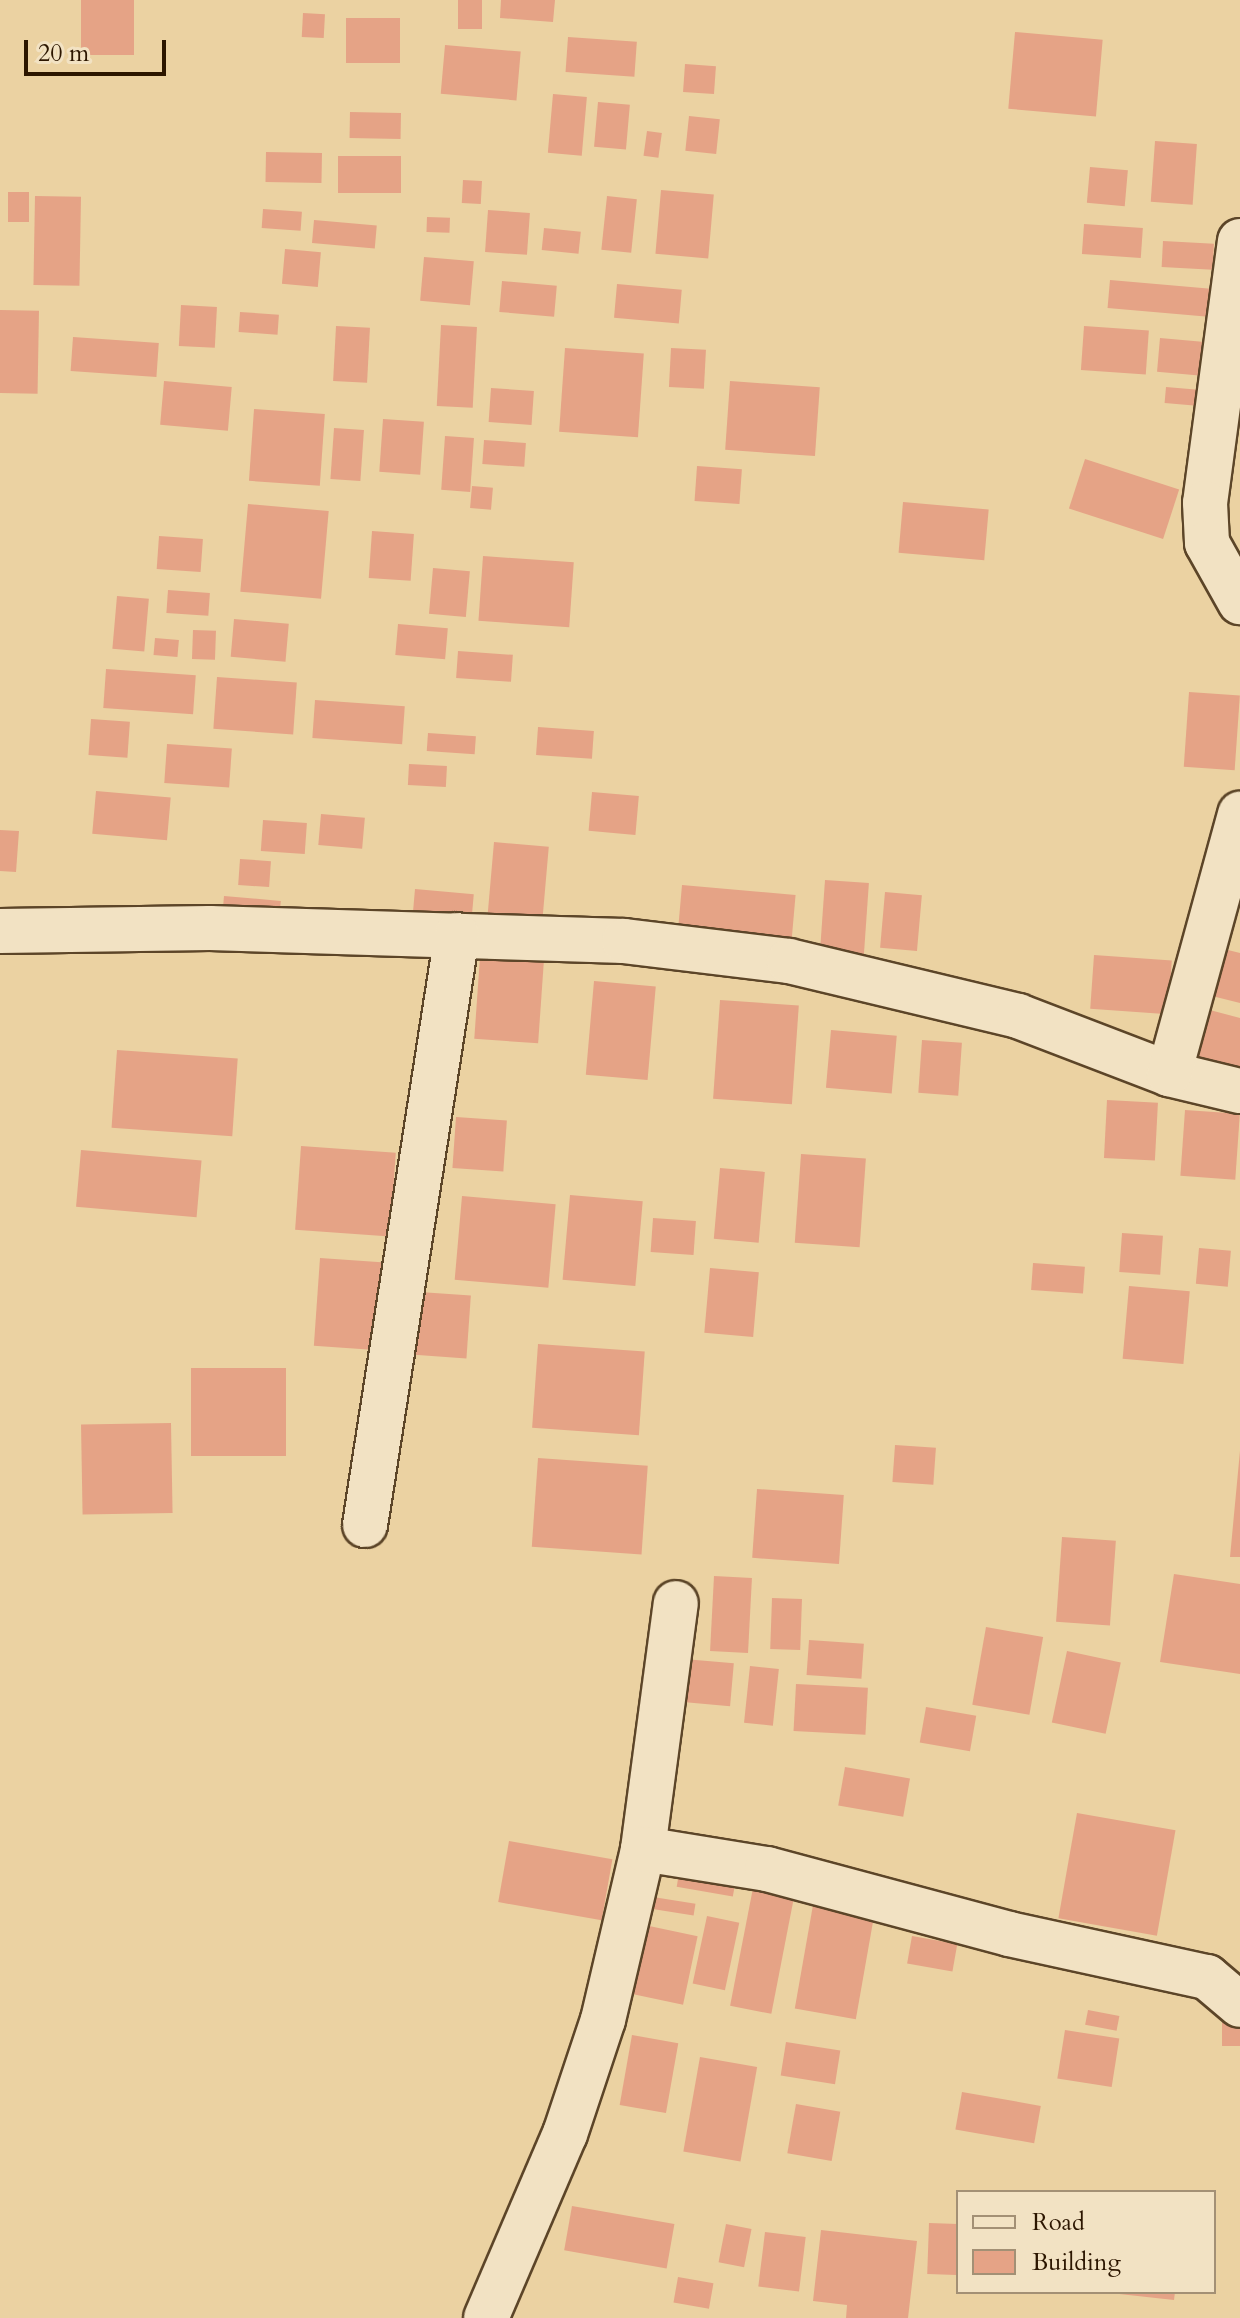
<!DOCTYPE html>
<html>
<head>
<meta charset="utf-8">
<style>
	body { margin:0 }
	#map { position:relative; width:1240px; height:2318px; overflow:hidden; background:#ebd2a2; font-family:Cardo,serif }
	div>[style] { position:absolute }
	.building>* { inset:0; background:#e5a386; transform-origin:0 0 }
	.roads { filter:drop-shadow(2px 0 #5c4528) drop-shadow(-2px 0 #5c4528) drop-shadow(0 2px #5c4528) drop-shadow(0 -2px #5c4528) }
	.street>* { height:44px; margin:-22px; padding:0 22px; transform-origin:22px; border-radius:22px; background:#f2e2c3 }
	span { translate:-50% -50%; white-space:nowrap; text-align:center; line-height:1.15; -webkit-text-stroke:6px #f2e2c3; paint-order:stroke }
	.legend { position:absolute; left:956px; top:2190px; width:260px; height:104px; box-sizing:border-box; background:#f2e2c3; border:2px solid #a39075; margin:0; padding:10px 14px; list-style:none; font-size:24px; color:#2c1600 }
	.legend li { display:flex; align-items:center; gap:16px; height:40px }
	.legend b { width:40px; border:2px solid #a39075 }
	.scale { position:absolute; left:24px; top:40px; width:142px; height:36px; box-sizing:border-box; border:4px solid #2c1600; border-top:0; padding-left:10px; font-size:24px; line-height:28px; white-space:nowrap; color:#2c1600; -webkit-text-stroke:6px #f2e2c3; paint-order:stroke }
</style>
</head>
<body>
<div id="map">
	<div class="building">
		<i style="left:81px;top:0;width:53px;height:55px"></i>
		<i style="left:458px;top:0;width:24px;height:29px"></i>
		<i style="clip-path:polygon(501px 0,555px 0,553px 22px,500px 18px)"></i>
		<i style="left:303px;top:13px;width:22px;height:24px;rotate:3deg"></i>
		<i style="left:346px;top:18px;width:54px;height:45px"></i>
		<i style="left:1015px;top:32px;width:88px;height:77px;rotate:5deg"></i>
		<i style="left:568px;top:37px;width:69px;height:35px;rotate:4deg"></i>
		<i style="left:445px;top:45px;width:76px;height:49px;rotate:5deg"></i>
		<i style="left:685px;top:64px;width:31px;height:28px;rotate:4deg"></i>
		<i style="left:553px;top:94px;width:34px;height:59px;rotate:5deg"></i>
		<i style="left:598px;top:102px;width:32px;height:45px;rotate:5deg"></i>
		<i style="left:350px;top:112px;width:51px;height:26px;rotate:1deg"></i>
		<i style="left:689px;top:116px;width:31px;height:35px;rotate:6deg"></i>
		<i style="left:647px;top:131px;width:15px;height:25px;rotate:8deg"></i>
		<i style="left:1155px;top:141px;width:42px;height:61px;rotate:4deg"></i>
		<i style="left:266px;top:152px;width:56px;height:30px;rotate:1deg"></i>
		<i style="left:338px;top:156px;width:63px;height:37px"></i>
		<i style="left:1090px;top:167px;width:38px;height:36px;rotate:5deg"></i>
		<i style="left:463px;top:180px;width:19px;height:23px;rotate:3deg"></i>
		<i style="left:661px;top:190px;width:53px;height:64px;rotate:5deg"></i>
		<i style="left:8px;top:192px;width:21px;height:30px"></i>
		<i style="left:35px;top:196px;width:46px;height:89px;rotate:1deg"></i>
		<i style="left:607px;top:196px;width:30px;height:54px;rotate:6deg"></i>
		<i style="left:263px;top:209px;width:39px;height:19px;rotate:4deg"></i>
		<i style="left:488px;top:210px;width:42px;height:42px;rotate:4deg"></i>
		<i style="left:427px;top:217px;width:23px;height:15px;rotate:2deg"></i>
		<i style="left:314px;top:220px;width:63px;height:23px;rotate:5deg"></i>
		<i style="left:1084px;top:224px;width:59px;height:30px;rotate:4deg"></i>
		<i style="left:544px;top:228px;width:37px;height:22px;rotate:6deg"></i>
		<i style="left:1163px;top:241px;width:51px;height:26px;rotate:3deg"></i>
		<i style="left:285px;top:249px;width:36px;height:35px;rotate:5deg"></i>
		<i style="left:424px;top:257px;width:50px;height:44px;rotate:5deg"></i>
		<i style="left:1110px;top:280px;width:101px;height:28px;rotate:5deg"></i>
		<i style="left:502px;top:281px;width:55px;height:31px;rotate:5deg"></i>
		<i style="left:617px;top:284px;width:65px;height:34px;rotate:5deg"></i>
		<i style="left:181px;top:305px;width:36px;height:41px;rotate:3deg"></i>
		<i style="left:0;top:310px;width:39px;height:83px;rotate:1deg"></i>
		<i style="left:240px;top:312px;width:39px;height:20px;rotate:4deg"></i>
		<i style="left:441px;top:325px;width:36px;height:81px;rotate:3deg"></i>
		<i style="left:336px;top:326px;width:34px;height:55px;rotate:3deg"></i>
		<i style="left:1084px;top:326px;width:65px;height:44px;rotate:4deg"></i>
		<i style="left:73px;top:337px;width:86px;height:34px;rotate:4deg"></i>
		<i style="left:1160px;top:338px;width:59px;height:34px;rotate:5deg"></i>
		<i style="left:565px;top:348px;width:79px;height:84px;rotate:4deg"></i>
		<i style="left:671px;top:348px;width:35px;height:39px;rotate:3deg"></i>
		<i style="left:164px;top:381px;width:68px;height:44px;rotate:5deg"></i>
		<i style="left:730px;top:381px;width:90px;height:69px;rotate:4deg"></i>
		<i style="left:1166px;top:387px;width:44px;height:16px;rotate:5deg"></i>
		<i style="left:491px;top:388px;width:43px;height:34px;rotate:4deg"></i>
		<i style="left:254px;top:409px;width:71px;height:72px;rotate:4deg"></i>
		<i style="left:383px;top:419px;width:41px;height:53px;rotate:4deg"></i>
		<i style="left:334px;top:428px;width:30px;height:51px;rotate:4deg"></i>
		<i style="left:445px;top:436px;width:29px;height:54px;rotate:4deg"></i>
		<i style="left:484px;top:440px;width:42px;height:24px;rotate:4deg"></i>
		<i style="left:1085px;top:459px;width:99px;height:52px;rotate:18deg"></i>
		<i style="left:697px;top:466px;width:45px;height:35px;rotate:4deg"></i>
		<i style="left:472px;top:486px;width:21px;height:22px;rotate:5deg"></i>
		<i style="left:903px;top:502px;width:86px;height:51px;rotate:5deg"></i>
		<i style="left:248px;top:504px;width:81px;height:88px;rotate:5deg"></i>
		<i style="left:372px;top:531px;width:42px;height:47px;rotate:4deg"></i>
		<i style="left:159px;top:536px;width:44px;height:33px;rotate:4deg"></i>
		<i style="left:483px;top:556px;width:91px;height:65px;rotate:4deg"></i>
		<i style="left:433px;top:568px;width:37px;height:46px;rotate:5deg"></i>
		<i style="left:168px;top:590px;width:42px;height:23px;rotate:4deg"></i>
		<i style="left:117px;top:596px;width:32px;height:53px;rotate:5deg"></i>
		<i style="left:234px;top:619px;width:55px;height:38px;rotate:5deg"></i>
		<i style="left:398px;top:624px;width:50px;height:31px;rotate:5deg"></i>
		<i style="left:193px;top:630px;width:23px;height:29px;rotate:2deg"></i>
		<i style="left:155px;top:638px;width:24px;height:17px;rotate:5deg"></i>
		<i style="left:458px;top:651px;width:55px;height:27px;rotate:4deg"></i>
		<i style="left:106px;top:669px;width:90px;height:39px;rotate:4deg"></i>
		<i style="left:217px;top:677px;width:80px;height:52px;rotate:4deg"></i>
		<i style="left:1189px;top:692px;width:51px;height:75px;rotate:4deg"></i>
		<i style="left:315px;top:700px;width:90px;height:38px;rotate:4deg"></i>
		<i style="left:91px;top:719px;width:39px;height:36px;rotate:4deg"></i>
		<i style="left:538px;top:727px;width:56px;height:28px;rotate:4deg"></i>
		<i style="left:428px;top:733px;width:48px;height:18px;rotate:4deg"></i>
		<i style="left:167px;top:744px;width:65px;height:39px;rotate:4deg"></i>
		<i style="left:409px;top:764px;width:38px;height:21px;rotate:3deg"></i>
		<i style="left:96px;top:791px;width:75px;height:43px;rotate:5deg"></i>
		<i style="left:592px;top:792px;width:47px;height:39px;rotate:5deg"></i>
		<i style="left:321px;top:814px;width:44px;height:31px;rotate:5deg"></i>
		<i style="left:263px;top:820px;width:44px;height:31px;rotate:4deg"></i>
		<i style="clip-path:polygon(0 830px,19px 831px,16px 872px,0 871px)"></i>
		<i style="left:494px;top:842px;width:55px;height:83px;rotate:5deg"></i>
		<i style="left:240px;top:859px;width:31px;height:26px;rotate:4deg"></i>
		<i style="left:825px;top:880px;width:44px;height:74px;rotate:4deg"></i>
		<i style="left:682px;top:885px;width:114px;height:47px;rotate:5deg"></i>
		<i style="left:415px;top:889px;width:59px;height:23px;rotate:5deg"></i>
		<i style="left:885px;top:892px;width:37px;height:56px;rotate:5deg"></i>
		<i style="left:224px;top:896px;width:57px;height:22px;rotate:5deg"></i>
		<i style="clip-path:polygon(1212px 946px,1240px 953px,1240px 1003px,1200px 993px)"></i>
		<i style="left:1094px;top:955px;width:78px;height:54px;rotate:4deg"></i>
		<i style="left:480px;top:957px;width:64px;height:82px;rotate:4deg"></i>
		<i style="left:594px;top:981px;width:62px;height:94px;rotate:5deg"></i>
		<i style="left:720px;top:1000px;width:79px;height:99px;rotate:4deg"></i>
		<i style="clip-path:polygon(1191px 1005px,1240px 1018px,1240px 1081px,1176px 1064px)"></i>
		<i style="left:831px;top:1030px;width:66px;height:58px;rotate:5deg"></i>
		<i style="left:922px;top:1040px;width:40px;height:53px;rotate:4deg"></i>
		<i style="left:117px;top:1050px;width:121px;height:78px;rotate:4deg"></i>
		<i style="left:1107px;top:1100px;width:51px;height:58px;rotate:3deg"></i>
		<i style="left:1185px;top:1110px;width:55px;height:66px;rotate:4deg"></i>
		<i style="left:456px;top:1117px;width:51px;height:51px;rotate:4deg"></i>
		<i style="left:301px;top:1146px;width:95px;height:84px;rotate:4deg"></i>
		<i style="left:81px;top:1150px;width:121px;height:57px;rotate:5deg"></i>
		<i style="left:801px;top:1154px;width:65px;height:89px;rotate:4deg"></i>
		<i style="left:720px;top:1168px;width:45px;height:71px;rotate:5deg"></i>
		<i style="left:570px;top:1195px;width:73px;height:85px;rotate:5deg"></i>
		<i style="left:462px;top:1196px;width:94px;height:84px;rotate:5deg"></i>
		<i style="left:653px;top:1218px;width:43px;height:34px;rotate:4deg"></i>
		<i style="left:1122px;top:1233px;width:41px;height:39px;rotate:4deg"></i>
		<i style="left:1199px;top:1248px;width:32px;height:36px;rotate:5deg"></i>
		<i style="left:320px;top:1258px;width:65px;height:88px;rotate:4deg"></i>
		<i style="left:1033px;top:1263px;width:52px;height:27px;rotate:4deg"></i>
		<i style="left:710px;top:1268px;width:49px;height:65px;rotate:5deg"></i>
		<i style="left:1129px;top:1286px;width:61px;height:73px;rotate:5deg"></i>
		<i style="left:405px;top:1291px;width:66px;height:63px;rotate:4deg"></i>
		<i style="left:538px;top:1344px;width:107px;height:84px;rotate:4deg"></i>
		<i style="left:286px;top:1368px;width:88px;height:95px;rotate:90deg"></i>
		<i style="left:171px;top:1423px;width:90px;height:90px;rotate:89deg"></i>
		<i style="left:895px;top:1445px;width:41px;height:37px;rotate:4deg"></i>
		<i style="clip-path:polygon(1240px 1451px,1240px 1557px,1230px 1557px)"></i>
		<i style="left:538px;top:1458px;width:110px;height:89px;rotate:4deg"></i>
		<i style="left:757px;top:1489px;width:87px;height:69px;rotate:4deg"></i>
		<i style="left:1062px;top:1537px;width:54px;height:85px;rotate:4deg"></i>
		<i style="clip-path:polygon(1174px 1574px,1240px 1584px,1240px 1674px,1160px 1662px)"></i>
		<i style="left:714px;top:1576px;width:38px;height:75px;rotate:3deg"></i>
		<i style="left:772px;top:1598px;width:30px;height:51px;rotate:2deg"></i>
		<i style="left:986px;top:1627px;width:58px;height:79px;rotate:10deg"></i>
		<i style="left:809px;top:1640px;width:55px;height:35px;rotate:4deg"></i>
		<i style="left:1067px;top:1651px;width:55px;height:73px;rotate:12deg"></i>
		<i style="left:684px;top:1659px;width:50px;height:43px;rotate:5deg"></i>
		<i style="left:750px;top:1666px;width:29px;height:57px;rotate:6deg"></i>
		<i style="left:796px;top:1684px;width:72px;height:47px;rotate:3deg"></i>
		<i style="left:926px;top:1707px;width:51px;height:36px;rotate:10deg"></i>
		<i style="left:845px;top:1767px;width:66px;height:39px;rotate:10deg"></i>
		<i style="left:1077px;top:1813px;width:100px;height:107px;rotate:10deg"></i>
		<i style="left:509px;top:1841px;width:105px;height:62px;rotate:10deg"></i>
		<i style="left:680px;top:1868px;width:57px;height:19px;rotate:10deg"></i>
		<i style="left:753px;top:1888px;width:42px;height:120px;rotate:11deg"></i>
		<i style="left:653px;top:1897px;width:43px;height:12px;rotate:9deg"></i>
		<i style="left:813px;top:1905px;width:62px;height:105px;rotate:10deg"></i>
		<i style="left:707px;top:1916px;width:33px;height:69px;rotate:12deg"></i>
		<i style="left:635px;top:1923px;width:64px;height:70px;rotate:12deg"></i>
		<i style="left:912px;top:1936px;width:46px;height:28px;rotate:10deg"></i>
		<i style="left:1088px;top:2010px;width:32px;height:15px;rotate:11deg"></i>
		<i style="left:1222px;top:2016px;width:18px;height:30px"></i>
		<i style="left:1065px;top:2030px;width:55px;height:49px;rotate:9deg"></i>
		<i style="left:632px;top:2035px;width:47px;height:71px;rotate:10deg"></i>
		<i style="left:786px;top:2042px;width:55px;height:34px;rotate:9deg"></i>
		<i style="left:700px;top:2057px;width:58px;height:96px;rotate:10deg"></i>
		<i style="left:962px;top:2092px;width:80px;height:38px;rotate:10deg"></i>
		<i style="left:796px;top:2104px;width:45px;height:50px;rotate:10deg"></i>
		<i style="left:572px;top:2206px;width:104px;height:45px;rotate:10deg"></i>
		<i style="left:929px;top:2223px;width:29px;height:51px;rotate:2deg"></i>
		<i style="left:726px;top:2224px;width:26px;height:39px;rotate:11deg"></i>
		<i style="clip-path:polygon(821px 2230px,917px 2241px,908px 2318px,846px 2318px,847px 2305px,813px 2301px)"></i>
		<i style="left:765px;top:2232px;width:41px;height:55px;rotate:7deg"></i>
		<i style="left:678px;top:2277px;width:36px;height:26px;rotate:10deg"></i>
		<i style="clip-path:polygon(1101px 2292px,1175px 2292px,1174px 2300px)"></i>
	</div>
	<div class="roads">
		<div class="street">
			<i style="left:1240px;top:241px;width:264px;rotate:97.6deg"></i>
			<i style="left:1205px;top:503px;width:40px;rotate:87.1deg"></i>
			<i style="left:1207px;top:543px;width:68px;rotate:60.8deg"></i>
			<i style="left:0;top:931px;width:210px;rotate:-0.8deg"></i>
			<i style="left:210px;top:928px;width:414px;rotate:1.8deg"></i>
			<i style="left:624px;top:941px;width:166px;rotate:6.9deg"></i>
			<i style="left:789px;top:961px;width:236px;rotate:13.5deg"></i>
			<i style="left:1018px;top:1016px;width:162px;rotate:21deg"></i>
			<i style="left:1169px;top:1074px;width:73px;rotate:13.5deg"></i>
			<i style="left:1169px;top:1074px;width:270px;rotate:-74.7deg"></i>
			<i style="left:365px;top:1525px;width:597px;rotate:-81.14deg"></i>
			<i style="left:643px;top:1849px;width:248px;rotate:-82.4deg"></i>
			<i style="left:486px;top:2318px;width:200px;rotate:-66.8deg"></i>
			<i style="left:565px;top:2134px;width:120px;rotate:-71.6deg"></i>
			<i style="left:603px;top:2020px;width:176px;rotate:-76.8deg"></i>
			<i style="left:643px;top:1849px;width:126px;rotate:9.2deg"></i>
			<i style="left:767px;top:1869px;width:251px;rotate:15deg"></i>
			<i style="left:1009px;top:1934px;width:203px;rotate:12.3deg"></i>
			<i style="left:1207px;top:1977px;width:43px;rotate:40.3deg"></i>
		</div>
	</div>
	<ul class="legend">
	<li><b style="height:10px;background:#f2e2c3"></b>Road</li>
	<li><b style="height:22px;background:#e5a386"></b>Building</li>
	</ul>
	<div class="scale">20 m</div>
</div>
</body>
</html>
